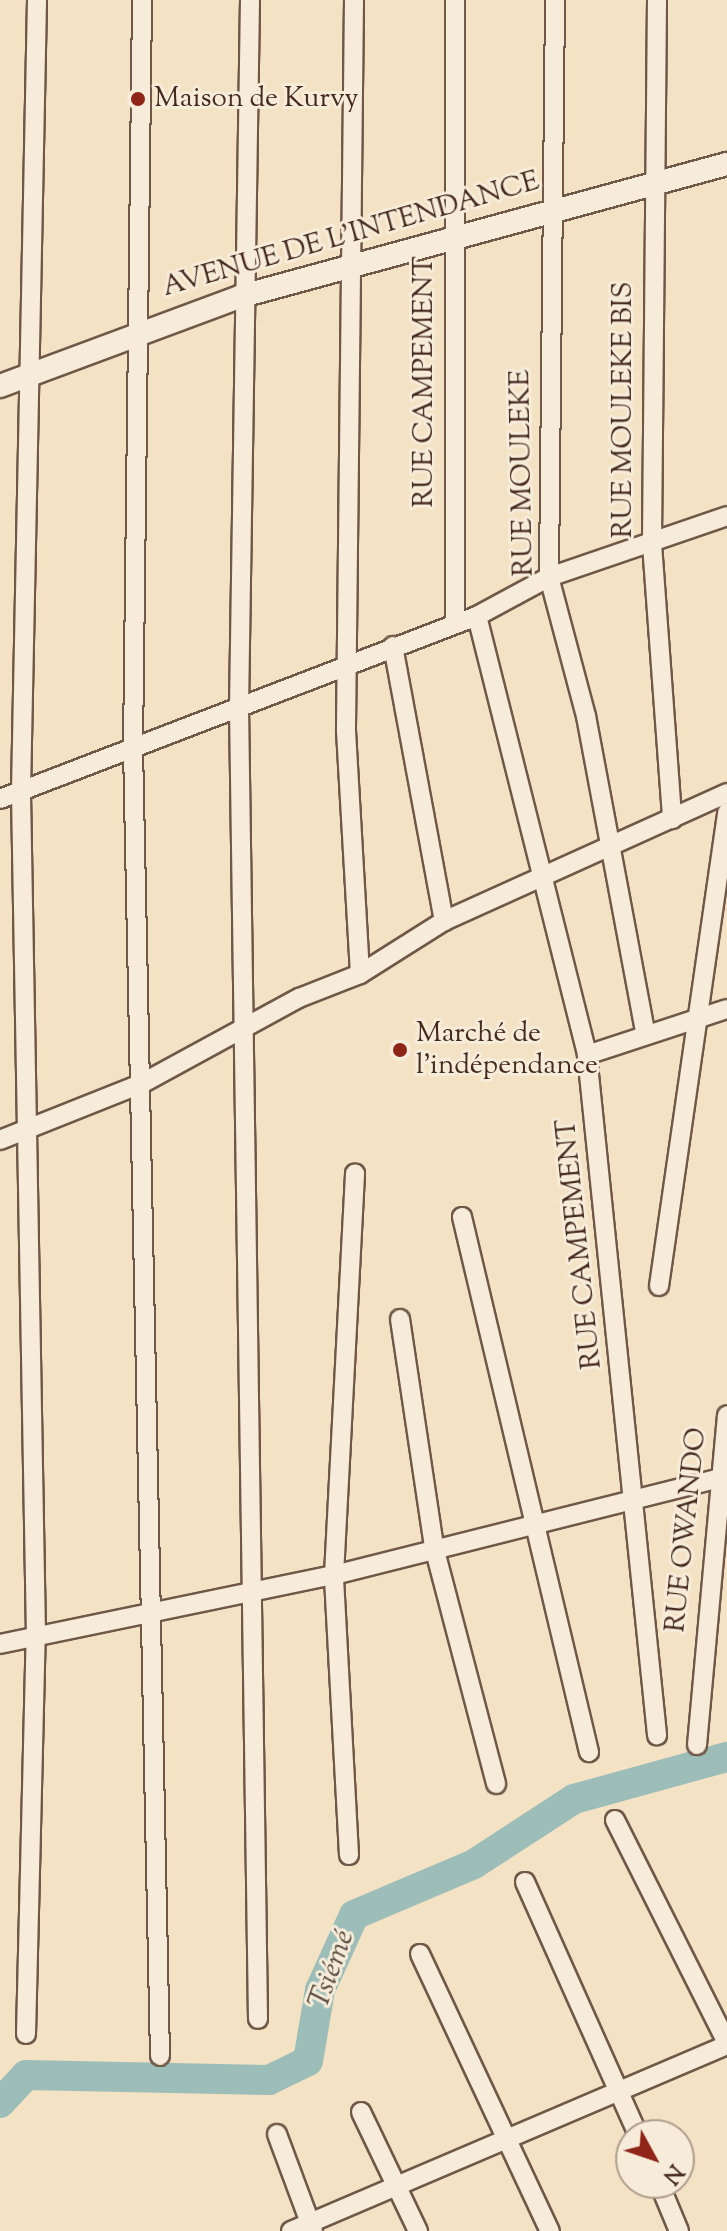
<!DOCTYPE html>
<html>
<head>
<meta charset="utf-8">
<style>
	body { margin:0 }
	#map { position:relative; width:727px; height:2231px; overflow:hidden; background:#f3e2c4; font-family:"Sorts Mill Goudy",serif }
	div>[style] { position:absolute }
	.river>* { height:30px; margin:-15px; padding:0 15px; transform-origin:15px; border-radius:15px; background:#9cbdb8 }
	.roads { filter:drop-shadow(2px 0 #705848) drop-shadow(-2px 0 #705848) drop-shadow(0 2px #705848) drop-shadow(0 -2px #705848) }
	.minor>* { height:18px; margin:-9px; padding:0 9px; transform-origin:9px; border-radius:9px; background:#f7ecd9 }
	.tertiary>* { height:22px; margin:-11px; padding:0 11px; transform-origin:11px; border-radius:11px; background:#f7ecd9 }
	.dots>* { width:22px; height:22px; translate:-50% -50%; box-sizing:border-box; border:4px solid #f7ecd9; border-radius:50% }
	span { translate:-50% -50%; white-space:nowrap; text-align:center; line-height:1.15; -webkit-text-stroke:6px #f7ecd9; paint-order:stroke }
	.poi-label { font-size:28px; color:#452a1e }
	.left { translate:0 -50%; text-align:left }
	.street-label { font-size:28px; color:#452a1e }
	.water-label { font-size:30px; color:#5b4f44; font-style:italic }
	.north { position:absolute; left:615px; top:2119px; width:80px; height:80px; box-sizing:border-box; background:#f7ecd9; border:2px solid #b09e8e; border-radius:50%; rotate:130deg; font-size:22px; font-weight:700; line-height:32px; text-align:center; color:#452a1e }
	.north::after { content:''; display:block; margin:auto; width:28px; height:36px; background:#8f2418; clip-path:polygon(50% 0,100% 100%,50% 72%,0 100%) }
</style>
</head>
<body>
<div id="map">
	<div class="river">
		<i style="left:0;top:2103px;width:38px;rotate:-47deg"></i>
		<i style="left:26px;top:2075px;width:243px;rotate:1.2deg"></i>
		<i style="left:269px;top:2080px;width:43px;rotate:-26deg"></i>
		<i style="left:308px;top:2061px;width:72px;rotate:-80.4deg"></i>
		<i style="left:320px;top:1990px;width:82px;rotate:-65.6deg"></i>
		<i style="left:354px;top:1915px;width:130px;rotate:-23deg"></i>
		<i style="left:474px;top:1864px;width:119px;rotate:-33deg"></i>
		<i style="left:574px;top:1799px;width:159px;rotate:-15.4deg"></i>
	</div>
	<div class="roads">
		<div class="minor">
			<i style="left:142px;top:0;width:747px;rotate:90.69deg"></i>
			<i style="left:133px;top:747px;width:1309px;rotate:88.82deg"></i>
			<i style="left:250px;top:0;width:707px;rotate:90.89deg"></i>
			<i style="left:239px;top:707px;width:1312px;rotate:89.17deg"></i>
			<i style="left:354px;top:0;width:731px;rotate:90.63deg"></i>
			<i style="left:346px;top:731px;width:243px;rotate:86.7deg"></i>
			<i style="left:555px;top:0;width:577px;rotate:90.6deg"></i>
			<i style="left:549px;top:577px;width:144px;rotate:75.1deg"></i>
			<i style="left:586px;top:716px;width:321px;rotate:79.4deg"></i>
			<i style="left:657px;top:0;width:544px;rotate:90.53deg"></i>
			<i style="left:652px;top:544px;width:276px;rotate:85.8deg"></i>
			<i style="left:477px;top:616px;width:453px;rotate:75.9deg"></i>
			<i style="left:587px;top:1055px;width:684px;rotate:84.12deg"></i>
			<i style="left:455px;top:620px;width:620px;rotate:-90deg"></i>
			<i style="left:393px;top:646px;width:280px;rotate:79.5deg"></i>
			<i style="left:0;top:799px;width:511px;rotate:-20.99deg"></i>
			<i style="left:477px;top:616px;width:82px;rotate:-28.4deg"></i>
			<i style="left:549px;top:577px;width:188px;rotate:-18.9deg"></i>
			<i style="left:587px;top:1055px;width:147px;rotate:-18.2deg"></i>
			<i style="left:0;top:1140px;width:152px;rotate:-21.7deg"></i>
			<i style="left:141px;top:1084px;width:180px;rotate:-28.6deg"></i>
			<i style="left:299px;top:998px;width:66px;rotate:-21.5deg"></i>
			<i style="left:360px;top:974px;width:99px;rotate:-32.2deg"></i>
			<i style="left:444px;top:921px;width:311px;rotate:-24.3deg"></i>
			<i style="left:462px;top:1217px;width:550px;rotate:76.65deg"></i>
			<i style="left:659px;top:1286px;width:479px;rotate:-81.8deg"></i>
			<i style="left:400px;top:1319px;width:231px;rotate:81.5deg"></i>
			<i style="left:434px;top:1547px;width:245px;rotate:75.3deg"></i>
			<i style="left:0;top:1644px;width:341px;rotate:-11.7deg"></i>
			<i style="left:334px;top:1575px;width:405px;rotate:-14.1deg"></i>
			<i style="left:697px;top:1745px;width:331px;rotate:-84.8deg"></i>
			<i style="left:615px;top:1820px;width:250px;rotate:63.3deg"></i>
			<i style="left:349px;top:1855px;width:280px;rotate:-93.1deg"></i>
			<i style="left:334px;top:1575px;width:402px;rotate:-87deg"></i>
			<i style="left:525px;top:1882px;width:277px;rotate:65.9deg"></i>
			<i style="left:420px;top:1954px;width:306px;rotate:64.9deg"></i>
			<i style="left:26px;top:2034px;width:398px;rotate:-88.6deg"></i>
			<i style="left:36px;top:1636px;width:845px;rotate:-91.02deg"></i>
			<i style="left:21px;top:791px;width:791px;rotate:-88.84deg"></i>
			<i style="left:361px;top:2112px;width:132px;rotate:64.4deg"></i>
			<i style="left:277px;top:2134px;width:103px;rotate:69.6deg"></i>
			<i style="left:659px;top:2183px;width:52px;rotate:67.4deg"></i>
			<i style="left:291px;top:2231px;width:474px;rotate:-23.1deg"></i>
		</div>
		<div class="tertiary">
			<i style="left:0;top:386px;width:258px;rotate:-20.4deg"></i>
			<i style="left:242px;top:296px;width:503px;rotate:-15.23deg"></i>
		</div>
	</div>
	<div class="dots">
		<i style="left:138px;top:99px;background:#8f2418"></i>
		<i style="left:400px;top:1050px;background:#8f2418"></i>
	</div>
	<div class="poi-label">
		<span class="left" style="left:154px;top:99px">Maison de Kurvy</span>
		<span class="left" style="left:416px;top:1050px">Marché de<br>l’indépendance</span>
	</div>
	<div class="street-label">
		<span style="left:351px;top:235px;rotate:-16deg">AVENUE DE L'INTENDANCE</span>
		<span style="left:425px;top:382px;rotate:-90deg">RUE CAMPEMENT</span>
		<span style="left:624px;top:410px;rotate:-90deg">RUE MOULEKE BIS</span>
		<span style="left:523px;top:473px;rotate:-91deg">RUE MOULEKE</span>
		<span style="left:580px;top:1244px;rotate:-96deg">RUE CAMPEMENT</span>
		<span style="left:687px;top:1530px;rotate:-84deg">RUE OWANDO</span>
	</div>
	<div class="water-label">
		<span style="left:333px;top:1970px;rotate:-70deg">Tsiémé</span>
	</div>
	<div class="north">N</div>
</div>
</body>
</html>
